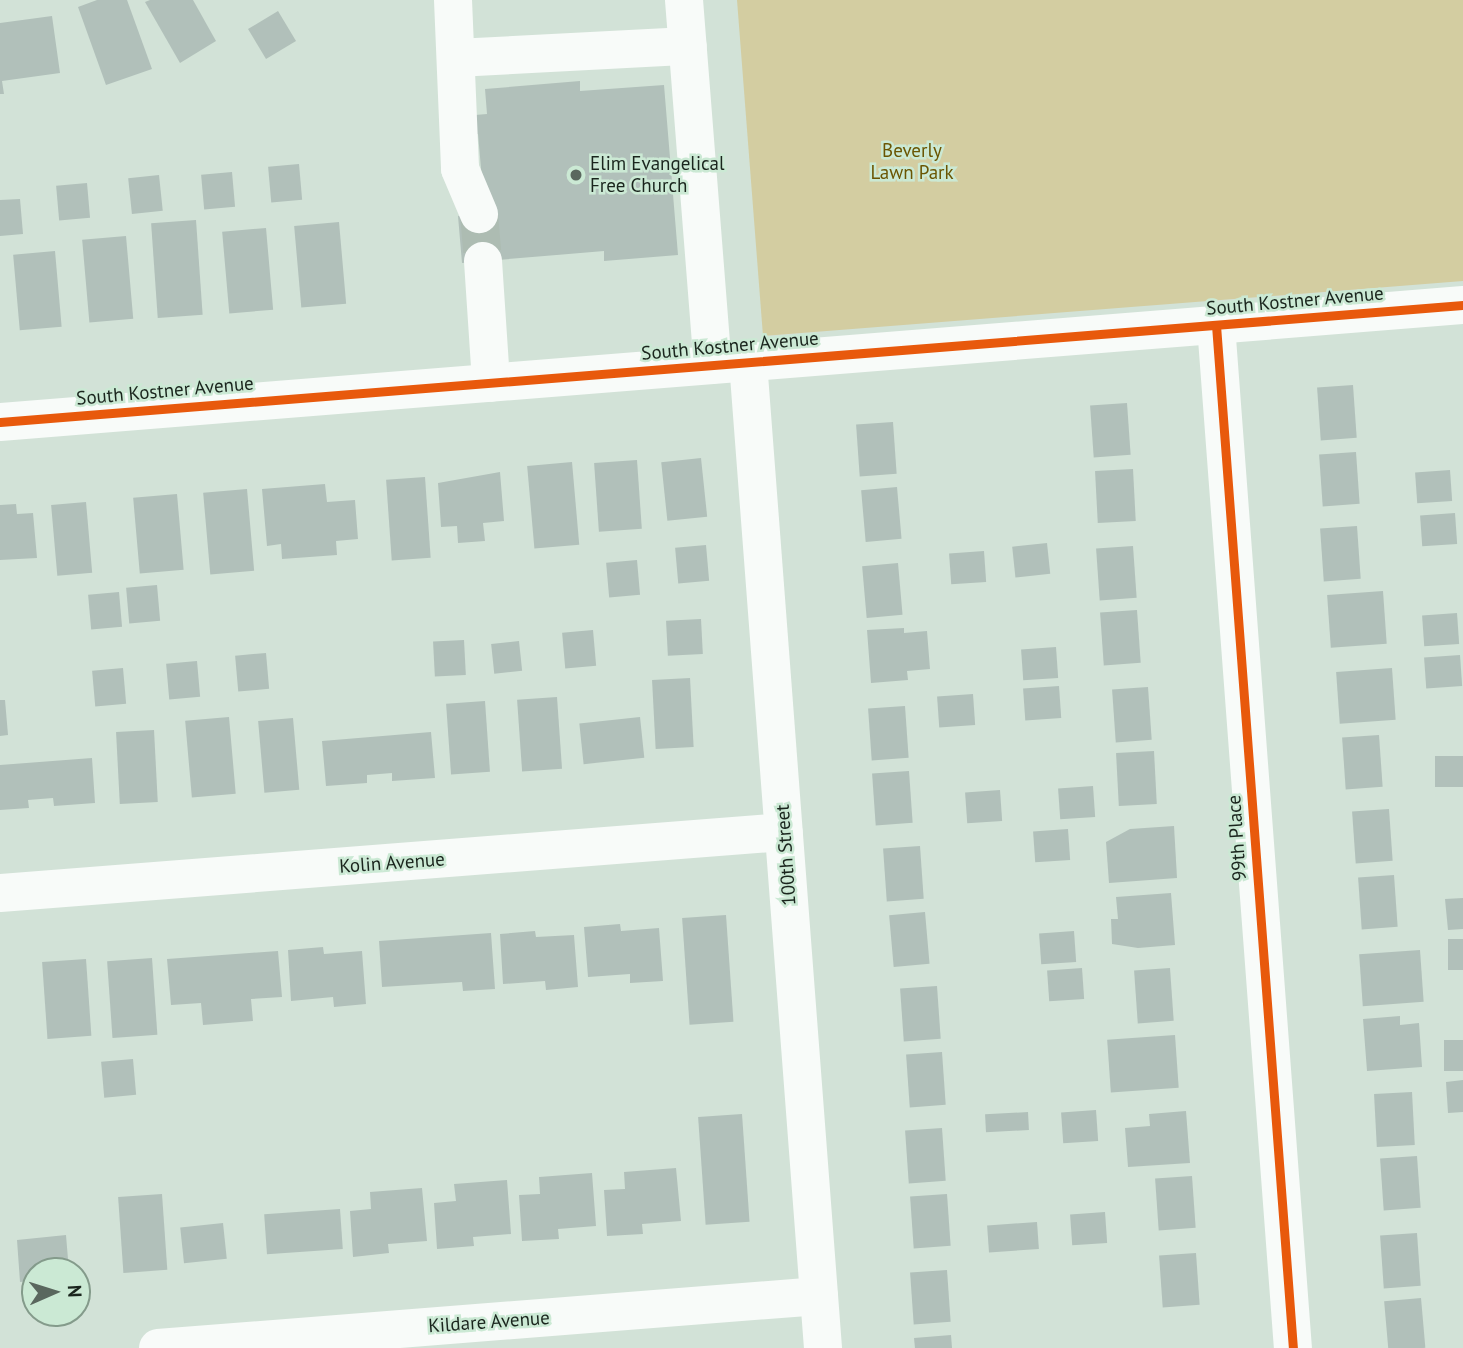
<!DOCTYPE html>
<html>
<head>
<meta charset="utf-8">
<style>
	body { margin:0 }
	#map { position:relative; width:1463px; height:1348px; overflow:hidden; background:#d2e2d7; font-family:"PT Sans",sans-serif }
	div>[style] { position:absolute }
	.green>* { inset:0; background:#d3cda1 }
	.building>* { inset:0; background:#b1c0ba; transform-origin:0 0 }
	.minor-tunnel>* { height:38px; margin-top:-19px; transform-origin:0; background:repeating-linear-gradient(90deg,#adbcb2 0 38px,transparent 0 57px) }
	.minor>* { height:38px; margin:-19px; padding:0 19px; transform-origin:19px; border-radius:19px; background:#f8fbf9 }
	.cycleway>* { height:9px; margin:-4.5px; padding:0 4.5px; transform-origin:4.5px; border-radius:4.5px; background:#e8590c }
	.dots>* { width:19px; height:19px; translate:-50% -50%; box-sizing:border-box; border:4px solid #cbe9d4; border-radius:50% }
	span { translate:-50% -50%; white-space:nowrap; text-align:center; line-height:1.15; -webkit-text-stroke:5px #cbe9d4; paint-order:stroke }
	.park-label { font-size:19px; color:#6a5502 }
	.poi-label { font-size:19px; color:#1a251d }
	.left { translate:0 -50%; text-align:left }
	.street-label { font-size:19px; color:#1a251d }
	.north { position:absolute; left:21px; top:1257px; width:70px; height:70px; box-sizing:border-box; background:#cbe9d4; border:2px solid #849b8b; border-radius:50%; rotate:87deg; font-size:19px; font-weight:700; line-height:28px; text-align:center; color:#1a251d }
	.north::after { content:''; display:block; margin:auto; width:24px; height:32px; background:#5a675e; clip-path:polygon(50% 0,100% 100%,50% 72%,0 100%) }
</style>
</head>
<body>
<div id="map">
	<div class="green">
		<i style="clip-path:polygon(737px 0,1463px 0,1463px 281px,763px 336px)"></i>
	</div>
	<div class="building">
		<i style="clip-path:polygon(97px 0,127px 0,152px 69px,106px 85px,78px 7px)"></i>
		<i style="clip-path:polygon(150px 0,193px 0,216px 41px,180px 63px,145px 2px)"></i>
		<i style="left:278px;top:11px;width:35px;height:35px;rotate:59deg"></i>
		<i style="clip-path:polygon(52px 16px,60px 73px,2px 81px,4px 94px,0 94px,0 23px)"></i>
		<i style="clip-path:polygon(580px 81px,580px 91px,664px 85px,678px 255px,604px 261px,604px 251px,462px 263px,458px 216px,485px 214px,478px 134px,465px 135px,463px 116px,487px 114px,485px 89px)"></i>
		<i style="left:299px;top:164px;width:36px;height:31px;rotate:85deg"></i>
		<i style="left:232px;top:172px;width:35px;height:31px;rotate:85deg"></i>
		<i style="left:159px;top:175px;width:36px;height:31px;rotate:84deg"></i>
		<i style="left:87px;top:183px;width:35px;height:31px;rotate:85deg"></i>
		<i style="clip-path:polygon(20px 199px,23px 234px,0 236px,0 200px)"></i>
		<i style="left:196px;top:220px;width:95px;height:45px;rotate:86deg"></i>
		<i style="left:339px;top:222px;width:82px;height:45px;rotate:85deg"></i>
		<i style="left:266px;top:228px;width:82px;height:44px;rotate:85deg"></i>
		<i style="left:126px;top:236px;width:83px;height:44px;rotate:85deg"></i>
		<i style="left:55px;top:251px;width:76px;height:42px;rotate:85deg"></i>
		<i style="left:1353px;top:385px;width:53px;height:36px;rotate:86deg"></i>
		<i style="left:1127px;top:403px;width:52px;height:37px;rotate:86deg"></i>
		<i style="left:893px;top:422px;width:52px;height:37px;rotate:86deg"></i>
		<i style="left:1356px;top:452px;width:52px;height:37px;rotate:86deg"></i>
		<i style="left:701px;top:458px;width:59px;height:40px;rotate:84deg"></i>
		<i style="left:637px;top:460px;width:69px;height:43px;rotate:86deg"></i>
		<i style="left:572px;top:462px;width:83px;height:45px;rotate:85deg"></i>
		<i style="left:1133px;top:469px;width:52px;height:38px;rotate:87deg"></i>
		<i style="left:1450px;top:470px;width:31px;height:35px;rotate:86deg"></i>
		<i style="clip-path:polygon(500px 472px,504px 521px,483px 523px,485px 541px,458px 543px,457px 526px,441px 527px,438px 483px)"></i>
		<i style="left:425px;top:477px;width:81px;height:39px;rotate:86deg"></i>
		<i style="clip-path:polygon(325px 484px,327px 502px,355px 500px,358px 539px,336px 541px,337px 555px,282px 559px,281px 544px,267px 546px,262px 489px)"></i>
		<i style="left:897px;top:487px;width:52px;height:36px;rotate:85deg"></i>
		<i style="left:247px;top:489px;width:82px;height:44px;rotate:85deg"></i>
		<i style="left:177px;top:494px;width:76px;height:44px;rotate:85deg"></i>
		<i style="left:86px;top:502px;width:71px;height:35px;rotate:85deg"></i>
		<i style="clip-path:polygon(16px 504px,17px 514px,33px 513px,37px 558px,0 560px,0 505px)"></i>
		<i style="left:1455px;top:513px;width:31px;height:35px;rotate:86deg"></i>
		<i style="left:1357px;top:526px;width:53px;height:37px;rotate:86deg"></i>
		<i style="left:1047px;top:543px;width:31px;height:35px;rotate:84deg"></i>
		<i style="left:706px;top:545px;width:36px;height:31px;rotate:85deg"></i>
		<i style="left:1133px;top:546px;width:52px;height:37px;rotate:86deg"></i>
		<i style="left:984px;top:551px;width:31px;height:35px;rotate:86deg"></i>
		<i style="left:637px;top:560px;width:35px;height:31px;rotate:85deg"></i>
		<i style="left:898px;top:563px;width:52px;height:36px;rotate:85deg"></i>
		<i style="left:157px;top:585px;width:36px;height:31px;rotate:85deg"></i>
		<i style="left:1383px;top:591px;width:53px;height:56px;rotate:86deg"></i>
		<i style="left:119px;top:592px;width:35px;height:31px;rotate:85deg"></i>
		<i style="left:1137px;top:610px;width:53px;height:37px;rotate:86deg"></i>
		<i style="left:1457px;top:613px;width:31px;height:35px;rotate:86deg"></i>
		<i style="left:701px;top:619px;width:35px;height:35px;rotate:87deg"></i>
		<i style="clip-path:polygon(904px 628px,904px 633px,927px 631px,930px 669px,907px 671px,908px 680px,871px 683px,867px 630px)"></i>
		<i style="left:593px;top:630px;width:36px;height:31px;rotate:85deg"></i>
		<i style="left:464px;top:640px;width:35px;height:31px;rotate:87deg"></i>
		<i style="left:519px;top:641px;width:30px;height:28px;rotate:84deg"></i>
		<i style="left:1056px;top:647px;width:31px;height:35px;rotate:86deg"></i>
		<i style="left:266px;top:653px;width:36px;height:31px;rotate:85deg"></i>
		<i style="left:1460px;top:655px;width:31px;height:36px;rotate:86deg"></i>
		<i style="left:197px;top:661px;width:36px;height:31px;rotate:85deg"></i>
		<i style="left:123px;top:668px;width:36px;height:31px;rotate:85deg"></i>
		<i style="left:1392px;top:668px;width:52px;height:56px;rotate:86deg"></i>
		<i style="left:690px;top:678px;width:69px;height:38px;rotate:87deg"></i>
		<i style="left:1059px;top:686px;width:32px;height:36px;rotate:86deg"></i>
		<i style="left:1148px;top:687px;width:53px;height:36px;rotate:86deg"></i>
		<i style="left:973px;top:694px;width:31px;height:36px;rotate:86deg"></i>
		<i style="left:557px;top:697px;width:72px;height:40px;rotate:86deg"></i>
		<i style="clip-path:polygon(0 700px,5px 700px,8px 735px,0 736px)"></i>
		<i style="left:485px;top:701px;width:71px;height:39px;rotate:86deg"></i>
		<i style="left:905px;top:706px;width:52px;height:37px;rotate:86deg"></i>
		<i style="left:229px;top:717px;width:77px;height:44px;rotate:85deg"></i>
		<i style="left:640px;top:717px;width:41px;height:61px;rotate:84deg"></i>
		<i style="left:293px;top:718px;width:72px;height:35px;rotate:85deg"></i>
		<i style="left:154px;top:730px;width:72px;height:38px;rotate:87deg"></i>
		<i style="clip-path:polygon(431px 732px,435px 778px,392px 781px,392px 773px,367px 775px,367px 783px,326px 786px,322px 741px)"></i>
		<i style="left:1379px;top:735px;width:52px;height:37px;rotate:86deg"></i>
		<i style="left:1154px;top:751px;width:53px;height:38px;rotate:87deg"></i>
		<i style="left:1463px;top:756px;width:31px;height:28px;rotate:90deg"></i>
		<i style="clip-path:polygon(92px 758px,95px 803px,54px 806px,53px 798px,28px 800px,29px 808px,0 810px,0 765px)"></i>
		<i style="left:909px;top:771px;width:52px;height:37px;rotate:86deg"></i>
		<i style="left:1093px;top:786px;width:31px;height:35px;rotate:86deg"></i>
		<i style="left:1000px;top:790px;width:31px;height:35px;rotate:86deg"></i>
		<i style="left:1389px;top:809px;width:52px;height:37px;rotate:86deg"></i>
		<i style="clip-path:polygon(1174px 826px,1177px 878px,1109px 883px,1106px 842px,1130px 829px)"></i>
		<i style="left:1068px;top:829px;width:31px;height:35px;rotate:86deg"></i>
		<i style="left:920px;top:846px;width:53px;height:37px;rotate:86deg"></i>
		<i style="left:1394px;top:875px;width:52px;height:36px;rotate:86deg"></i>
		<i style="clip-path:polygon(1171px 893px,1175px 945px,1138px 948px,1112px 944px,1111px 919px,1118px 919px,1116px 897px)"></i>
		<i style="clip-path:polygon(1463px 898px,1463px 929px,1448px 930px,1445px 899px)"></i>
		<i style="left:925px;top:912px;width:52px;height:36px;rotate:85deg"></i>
		<i style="left:726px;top:915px;width:107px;height:44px;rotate:86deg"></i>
		<i style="clip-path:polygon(620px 924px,621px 931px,659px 928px,663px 981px,630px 983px,630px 974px,588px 977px,584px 927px)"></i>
		<i style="clip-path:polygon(535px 931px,536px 937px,574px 935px,578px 987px,546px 990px,545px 981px,503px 984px,500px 934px)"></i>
		<i style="left:1074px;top:931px;width:31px;height:35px;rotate:86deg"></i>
		<i style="clip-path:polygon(491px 933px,495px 989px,463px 991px,462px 982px,382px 987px,379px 941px)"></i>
		<i style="left:1463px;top:939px;width:31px;height:15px;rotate:90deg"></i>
		<i style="clip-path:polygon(323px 947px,324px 954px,362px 951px,366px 1004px,334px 1007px,333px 997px,291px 1001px,288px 950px)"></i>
		<i style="left:1420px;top:950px;width:52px;height:61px;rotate:86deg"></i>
		<i style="clip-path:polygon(278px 951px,282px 997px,251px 999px,253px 1021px,203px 1025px,201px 1003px,171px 1005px,167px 959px)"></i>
		<i style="left:152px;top:958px;width:77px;height:45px;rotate:86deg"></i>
		<i style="left:86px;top:959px;width:77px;height:44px;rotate:86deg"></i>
		<i style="left:1082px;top:968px;width:31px;height:35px;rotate:86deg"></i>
		<i style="left:1170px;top:968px;width:53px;height:36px;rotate:86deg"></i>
		<i style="left:937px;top:986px;width:53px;height:37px;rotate:86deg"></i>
		<i style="clip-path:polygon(1400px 1016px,1400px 1025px,1419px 1023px,1422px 1067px,1367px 1071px,1363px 1019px)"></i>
		<i style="left:1175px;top:1035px;width:53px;height:68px;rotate:86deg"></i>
		<i style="left:1463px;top:1040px;width:31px;height:19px;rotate:90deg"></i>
		<i style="left:942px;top:1052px;width:53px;height:36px;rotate:86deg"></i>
		<i style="left:133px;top:1059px;width:36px;height:32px;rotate:85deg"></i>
		<i style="clip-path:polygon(1463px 1080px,1463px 1112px,1448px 1113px,1446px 1082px)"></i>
		<i style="left:1412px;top:1092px;width:53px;height:38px;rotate:87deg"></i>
		<i style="left:1096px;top:1110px;width:31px;height:35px;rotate:86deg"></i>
		<i style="clip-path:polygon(1186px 1111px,1190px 1163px,1128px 1167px,1125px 1128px,1150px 1126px,1149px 1114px)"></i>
		<i style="left:1028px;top:1112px;width:18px;height:43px;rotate:87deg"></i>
		<i style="left:742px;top:1114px;width:108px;height:44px;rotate:86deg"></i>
		<i style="left:942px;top:1128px;width:53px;height:37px;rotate:86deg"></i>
		<i style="left:1417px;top:1156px;width:52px;height:37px;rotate:86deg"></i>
		<i style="clip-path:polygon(676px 1168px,681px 1221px,642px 1224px,643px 1234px,607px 1236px,604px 1190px,625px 1189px,624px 1172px)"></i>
		<i style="clip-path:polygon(592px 1173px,596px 1226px,558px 1229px,559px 1239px,522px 1241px,519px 1195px,540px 1194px,539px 1177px)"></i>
		<i style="left:1192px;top:1176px;width:52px;height:37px;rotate:86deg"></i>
		<i style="clip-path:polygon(507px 1180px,511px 1234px,473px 1237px,474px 1246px,437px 1249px,434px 1203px,456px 1201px,454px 1184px)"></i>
		<i style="clip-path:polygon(422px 1188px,427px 1241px,388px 1244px,389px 1253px,353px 1257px,350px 1211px,371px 1209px,370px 1192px)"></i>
		<i style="left:162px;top:1194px;width:76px;height:44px;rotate:86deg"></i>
		<i style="left:947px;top:1194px;width:52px;height:37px;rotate:86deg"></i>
		<i style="left:340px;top:1209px;width:40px;height:76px;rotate:86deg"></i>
		<i style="left:1105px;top:1212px;width:31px;height:35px;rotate:86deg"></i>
		<i style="left:1037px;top:1222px;width:27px;height:50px;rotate:86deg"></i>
		<i style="left:223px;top:1223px;width:36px;height:43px;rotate:84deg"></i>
		<i style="left:1417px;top:1233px;width:53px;height:37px;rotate:86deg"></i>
		<i style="clip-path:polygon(66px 1235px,69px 1271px,35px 1271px,35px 1280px,20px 1282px,17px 1240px)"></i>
		<i style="left:1196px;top:1253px;width:52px;height:37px;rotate:86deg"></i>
		<i style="left:947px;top:1270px;width:52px;height:37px;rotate:86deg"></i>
		<i style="left:1421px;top:1298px;width:50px;height:37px;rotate:85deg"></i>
		<i style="clip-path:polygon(951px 1335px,952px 1348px,915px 1348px,914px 1338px)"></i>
	</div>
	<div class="minor-tunnel">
		<i style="left:479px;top:214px;width:47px;rotate:85.1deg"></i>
	</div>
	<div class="minor">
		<i style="left:453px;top:0;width:169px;rotate:87.6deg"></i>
		<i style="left:460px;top:169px;width:49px;rotate:67.1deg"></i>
		<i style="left:684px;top:0;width:366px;rotate:85.5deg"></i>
		<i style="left:456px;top:58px;width:232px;rotate:-3deg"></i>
		<i style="left:483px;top:261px;width:122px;rotate:86.2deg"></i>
		<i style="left:1216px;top:325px;width:1026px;rotate:85.7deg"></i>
		<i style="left:748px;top:362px;width:989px;rotate:85.65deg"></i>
		<i style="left:0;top:422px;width:1468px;rotate:-4.57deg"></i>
		<i style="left:0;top:893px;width:786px;rotate:-4.45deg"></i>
		<i style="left:158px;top:1348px;width:663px;rotate:-4.5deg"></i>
	</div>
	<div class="cycleway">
		<i style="left:1216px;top:325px;width:1026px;rotate:85.7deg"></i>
		<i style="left:0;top:422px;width:1468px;rotate:-4.57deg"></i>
	</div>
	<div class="dots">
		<i style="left:576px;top:175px;background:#5a675e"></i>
	</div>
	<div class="park-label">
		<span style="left:912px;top:162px">Beverly<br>Lawn Park</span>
	</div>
	<div class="poi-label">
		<span class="left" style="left:590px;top:175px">Elim Evangelical<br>Free Church</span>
	</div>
	<div class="street-label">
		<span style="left:1295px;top:301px;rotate:-5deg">South Kostner Avenue</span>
		<span style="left:730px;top:346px;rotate:-5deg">South Kostner Avenue</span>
		<span style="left:165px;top:391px;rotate:-5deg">South Kostner Avenue</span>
		<span style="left:1237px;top:838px;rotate:-94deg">99th Place</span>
		<span style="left:786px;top:855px;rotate:-94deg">100th Street</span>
		<span style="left:392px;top:863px;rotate:-4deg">Kolin Avenue</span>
		<span style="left:489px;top:1322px;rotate:-4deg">Kildare Avenue</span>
	</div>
	<div class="north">N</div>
</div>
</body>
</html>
